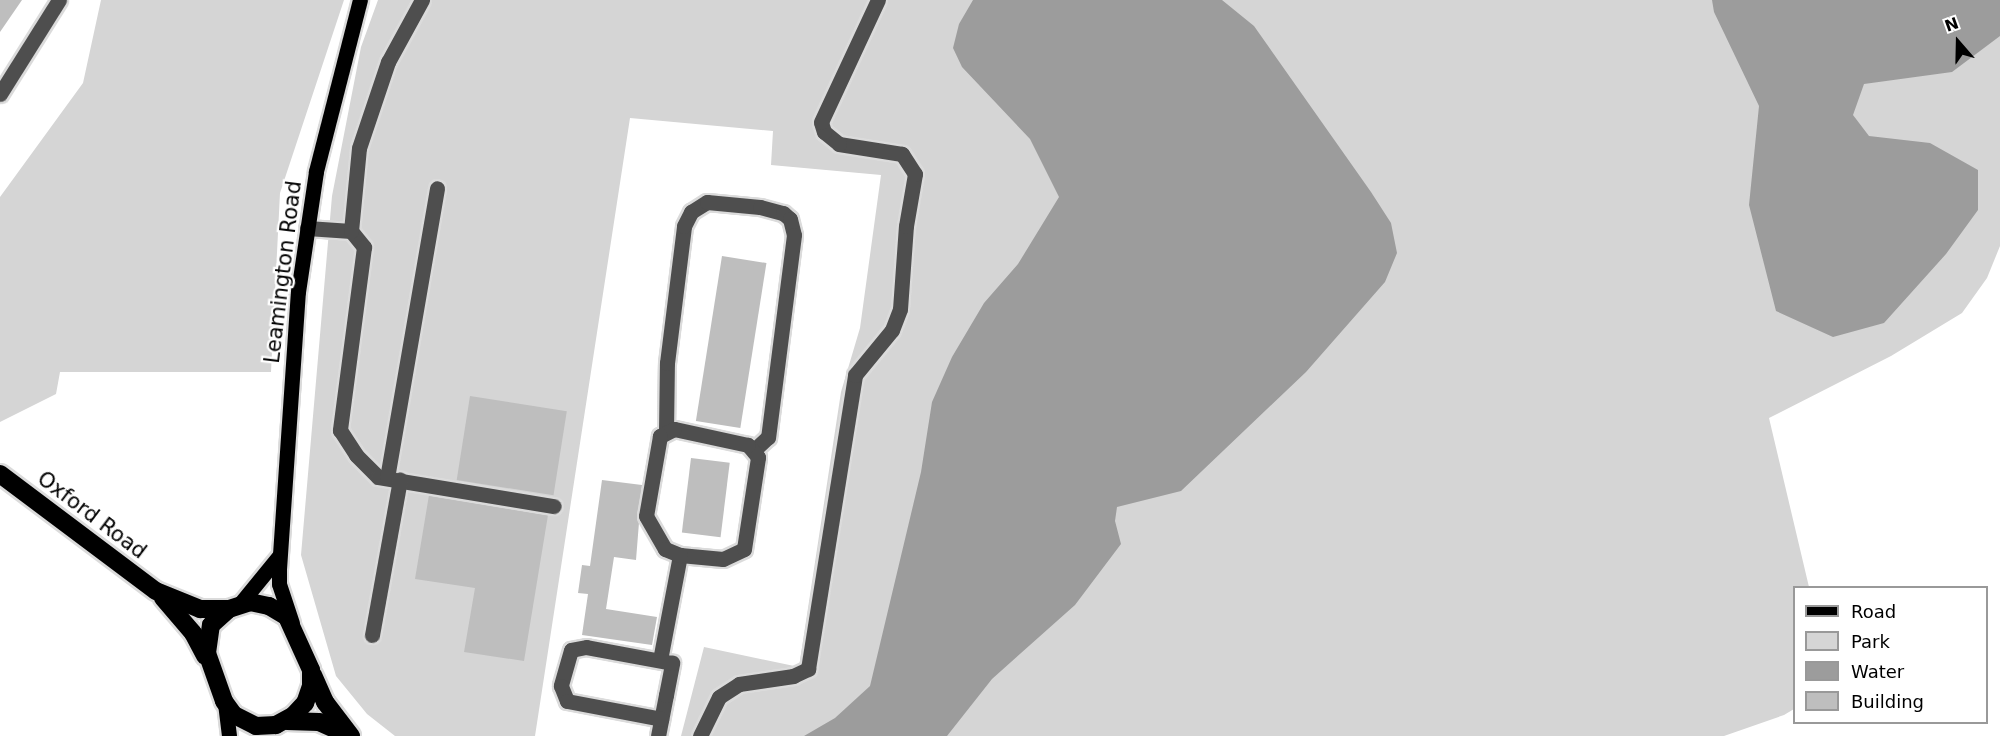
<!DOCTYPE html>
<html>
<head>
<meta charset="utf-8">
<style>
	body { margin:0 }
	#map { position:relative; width:2000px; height:736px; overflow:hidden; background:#fff; font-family:"DejaVu Sans",sans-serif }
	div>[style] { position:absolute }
	.green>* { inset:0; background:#d5d5d5 }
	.water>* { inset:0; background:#9c9c9c }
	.building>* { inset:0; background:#bebebe; transform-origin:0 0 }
	.roads { filter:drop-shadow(2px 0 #dbdbdb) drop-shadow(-2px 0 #dbdbdb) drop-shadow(0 2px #dbdbdb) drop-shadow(0 -2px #dbdbdb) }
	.minor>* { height:15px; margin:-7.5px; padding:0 7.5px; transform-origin:7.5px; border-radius:7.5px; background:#4e4e4e }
	.major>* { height:15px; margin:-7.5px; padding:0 7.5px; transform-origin:7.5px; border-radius:7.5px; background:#000 }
	.highway>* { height:18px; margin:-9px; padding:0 9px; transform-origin:9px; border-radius:9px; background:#000 }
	span { translate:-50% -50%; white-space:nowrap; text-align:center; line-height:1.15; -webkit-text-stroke:4.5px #fff; paint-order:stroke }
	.street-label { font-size:21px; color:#000 }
	.legend { position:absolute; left:1793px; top:586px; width:195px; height:138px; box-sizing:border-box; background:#fff; border:2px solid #999; margin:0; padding:8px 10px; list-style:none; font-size:18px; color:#000 }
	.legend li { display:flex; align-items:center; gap:12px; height:30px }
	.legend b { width:30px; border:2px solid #999 }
	.north { position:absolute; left:1928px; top:12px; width:60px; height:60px; -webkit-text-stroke:4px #fff; paint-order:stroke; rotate:340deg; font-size:16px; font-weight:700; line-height:24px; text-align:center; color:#000 }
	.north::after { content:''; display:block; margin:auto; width:21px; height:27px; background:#000; clip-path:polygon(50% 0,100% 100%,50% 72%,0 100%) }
</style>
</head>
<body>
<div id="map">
	<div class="green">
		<i style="clip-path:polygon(101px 0,344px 0,280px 193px,271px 372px,60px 372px,56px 394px,0 422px,0 197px,83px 83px)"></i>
		<i style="clip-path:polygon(378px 0,2000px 0,2000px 246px,1987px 278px,1962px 313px,1891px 356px,1769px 418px,1809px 587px,1794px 588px,1794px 709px,1784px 715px,1724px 736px,681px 736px,704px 647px,799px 667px,841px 392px,860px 328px,881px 175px,771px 165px,773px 131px,630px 118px,535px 736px,395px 736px,367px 714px,336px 676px,301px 555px,332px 196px,361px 47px)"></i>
	</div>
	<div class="water">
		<i style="clip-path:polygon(973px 0,1222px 0,1254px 26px,1371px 192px,1391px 223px,1397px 253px,1385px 282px,1306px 372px,1181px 491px,1117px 507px,1115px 521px,1121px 544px,1075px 605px,992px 679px,947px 736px,804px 736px,835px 718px,870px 686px,921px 472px,932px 402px,952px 357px,984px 303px,1018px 264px,1059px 197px,1030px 139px,962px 67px,953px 48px,959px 24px)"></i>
		<i style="clip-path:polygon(1712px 0,2000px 0,2000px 36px,1952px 72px,1864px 84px,1853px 115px,1869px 136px,1930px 143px,1978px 170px,1978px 210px,1946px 254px,1884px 323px,1833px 337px,1776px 311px,1749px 205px,1759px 106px,1714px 12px)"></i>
	</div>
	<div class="building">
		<i style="clip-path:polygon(0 0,22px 0,0 32px)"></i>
		<i style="left:722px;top:256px;width:45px;height:167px;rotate:9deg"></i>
		<i style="left:470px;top:396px;width:98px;height:85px;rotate:9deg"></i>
		<i style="left:691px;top:458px;width:39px;height:75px;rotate:7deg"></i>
		<i style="clip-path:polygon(602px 480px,642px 485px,636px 560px,614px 557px,606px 609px,657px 617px,652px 645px,582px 635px,588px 594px,578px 593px,582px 565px,590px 566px)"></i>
		<i style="clip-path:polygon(429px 495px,548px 515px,524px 661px,464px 652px,475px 588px,415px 579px)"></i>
	</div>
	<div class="roads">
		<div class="minor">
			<i style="left:0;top:94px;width:111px;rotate:-57.9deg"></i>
			<i style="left:307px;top:228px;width:44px;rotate:3.9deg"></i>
			<i style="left:351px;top:231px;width:21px;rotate:51deg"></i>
			<i style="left:364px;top:247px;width:185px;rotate:97.5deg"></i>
			<i style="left:340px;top:430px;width:30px;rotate:57deg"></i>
			<i style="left:356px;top:455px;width:31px;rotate:45deg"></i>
			<i style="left:378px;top:477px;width:178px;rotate:9.4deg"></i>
			<i style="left:351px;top:231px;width:83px;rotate:-84.5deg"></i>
			<i style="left:359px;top:148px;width:91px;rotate:-71.4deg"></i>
			<i style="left:388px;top:62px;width:71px;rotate:-61.3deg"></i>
			<i style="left:666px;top:431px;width:68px;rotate:-89.2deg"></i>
			<i style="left:667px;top:363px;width:138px;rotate:-82.9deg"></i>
			<i style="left:684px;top:226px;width:16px;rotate:-63deg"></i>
			<i style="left:691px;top:212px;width:19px;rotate:-32deg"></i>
			<i style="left:707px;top:202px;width:53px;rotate:5.4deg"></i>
			<i style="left:760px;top:207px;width:24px;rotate:15deg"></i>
			<i style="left:783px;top:213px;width:9px;rotate:41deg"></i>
			<i style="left:790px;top:219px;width:16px;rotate:76deg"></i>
			<i style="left:794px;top:235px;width:204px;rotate:97.3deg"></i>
			<i style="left:768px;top:437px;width:19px;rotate:137deg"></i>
			<i style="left:387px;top:478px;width:294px;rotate:-80.2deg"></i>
			<i style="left:372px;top:635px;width:158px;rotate:-79.8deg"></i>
			<i style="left:660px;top:660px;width:107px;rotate:-79.2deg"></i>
			<i style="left:680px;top:555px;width:43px;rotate:5.3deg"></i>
			<i style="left:723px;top:559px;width:23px;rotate:-25deg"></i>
			<i style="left:744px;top:549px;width:93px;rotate:-81.3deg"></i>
			<i style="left:758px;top:457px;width:16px;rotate:-130deg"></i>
			<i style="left:748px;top:445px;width:76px;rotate:-167.8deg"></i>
			<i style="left:674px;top:429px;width:16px;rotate:153deg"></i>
			<i style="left:660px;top:436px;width:81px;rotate:99.9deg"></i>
			<i style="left:646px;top:516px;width:38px;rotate:60deg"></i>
			<i style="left:665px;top:549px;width:16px;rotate:22deg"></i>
			<i style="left:658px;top:736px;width:42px;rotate:-79deg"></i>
			<i style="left:666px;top:695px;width:33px;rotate:-79deg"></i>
			<i style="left:672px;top:663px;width:87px;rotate:-169.5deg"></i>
			<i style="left:586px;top:647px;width:15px;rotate:169deg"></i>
			<i style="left:571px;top:650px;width:37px;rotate:106deg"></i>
			<i style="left:561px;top:686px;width:16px;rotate:68deg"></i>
			<i style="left:567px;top:701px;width:96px;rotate:10.8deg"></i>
			<i style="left:700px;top:736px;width:43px;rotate:-64deg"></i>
			<i style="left:719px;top:697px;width:24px;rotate:-33deg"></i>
			<i style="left:739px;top:684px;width:55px;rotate:-8.4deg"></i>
			<i style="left:793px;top:676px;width:17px;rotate:-25deg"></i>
			<i style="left:808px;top:669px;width:298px;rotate:-80.9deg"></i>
			<i style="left:855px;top:375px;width:58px;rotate:-50.6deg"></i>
			<i style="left:892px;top:330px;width:22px;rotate:-69deg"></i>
			<i style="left:900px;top:309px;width:83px;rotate:-85.9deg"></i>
			<i style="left:906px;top:226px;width:53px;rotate:-80.2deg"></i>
			<i style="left:915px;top:174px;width:24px;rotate:-123deg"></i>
			<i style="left:902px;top:154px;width:64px;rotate:-171deg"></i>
			<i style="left:839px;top:144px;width:19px;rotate:-141deg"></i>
			<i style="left:824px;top:132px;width:10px;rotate:-107deg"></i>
			<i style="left:821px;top:122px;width:135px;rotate:-65deg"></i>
		</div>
		<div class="major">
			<i style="left:239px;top:605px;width:63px;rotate:-50.8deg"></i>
			<i style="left:292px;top:623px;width:41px;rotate:-108.4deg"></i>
			<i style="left:279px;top:584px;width:15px;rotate:-90deg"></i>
			<i style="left:279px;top:569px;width:278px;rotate:-86.1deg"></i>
			<i style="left:298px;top:292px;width:122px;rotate:-81.5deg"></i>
			<i style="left:316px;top:171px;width:177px;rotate:-75.6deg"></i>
			<i style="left:225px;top:703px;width:33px;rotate:83deg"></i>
		</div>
		<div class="highway">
			<i style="left:0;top:474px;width:195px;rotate:36.9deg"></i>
			<i style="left:156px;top:591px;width:48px;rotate:22.2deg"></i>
			<i style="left:200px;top:609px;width:29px"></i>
			<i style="left:163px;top:598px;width:46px;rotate:49.4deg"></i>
			<i style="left:193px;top:633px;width:26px;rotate:62deg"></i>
			<i style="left:250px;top:602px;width:19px;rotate:12deg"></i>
			<i style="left:269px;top:606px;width:21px;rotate:31deg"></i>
			<i style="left:287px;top:617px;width:58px;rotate:65.6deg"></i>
			<i style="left:311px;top:670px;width:16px;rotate:90deg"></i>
			<i style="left:311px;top:686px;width:18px;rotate:109deg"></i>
			<i style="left:305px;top:703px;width:16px;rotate:133deg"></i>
			<i style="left:294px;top:715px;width:21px;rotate:151deg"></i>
			<i style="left:276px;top:725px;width:20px;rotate:177deg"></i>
			<i style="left:256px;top:726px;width:25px;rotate:-153deg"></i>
			<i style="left:234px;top:715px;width:17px;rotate:-126deg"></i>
			<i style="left:224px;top:701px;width:51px;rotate:-109.5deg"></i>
			<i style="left:207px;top:653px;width:28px;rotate:-82deg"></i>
			<i style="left:211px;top:625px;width:24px;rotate:-42deg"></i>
			<i style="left:229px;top:609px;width:22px;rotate:-18deg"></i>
			<i style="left:313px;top:675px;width:30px;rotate:66deg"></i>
			<i style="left:325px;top:702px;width:43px;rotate:52.6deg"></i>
			<i style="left:287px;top:721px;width:32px;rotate:2deg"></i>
			<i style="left:319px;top:722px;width:30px;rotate:24deg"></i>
		</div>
	</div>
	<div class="street-label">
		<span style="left:283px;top:272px;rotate:-83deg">Leamington Road</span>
		<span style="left:92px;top:515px;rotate:37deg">Oxford Road</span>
	</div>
	<ul class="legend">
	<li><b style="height:8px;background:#000"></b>Road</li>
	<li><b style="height:16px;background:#d5d5d5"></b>Park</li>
	<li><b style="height:16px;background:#9c9c9c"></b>Water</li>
	<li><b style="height:16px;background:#bebebe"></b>Building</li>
	</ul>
	<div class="north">N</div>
</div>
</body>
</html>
